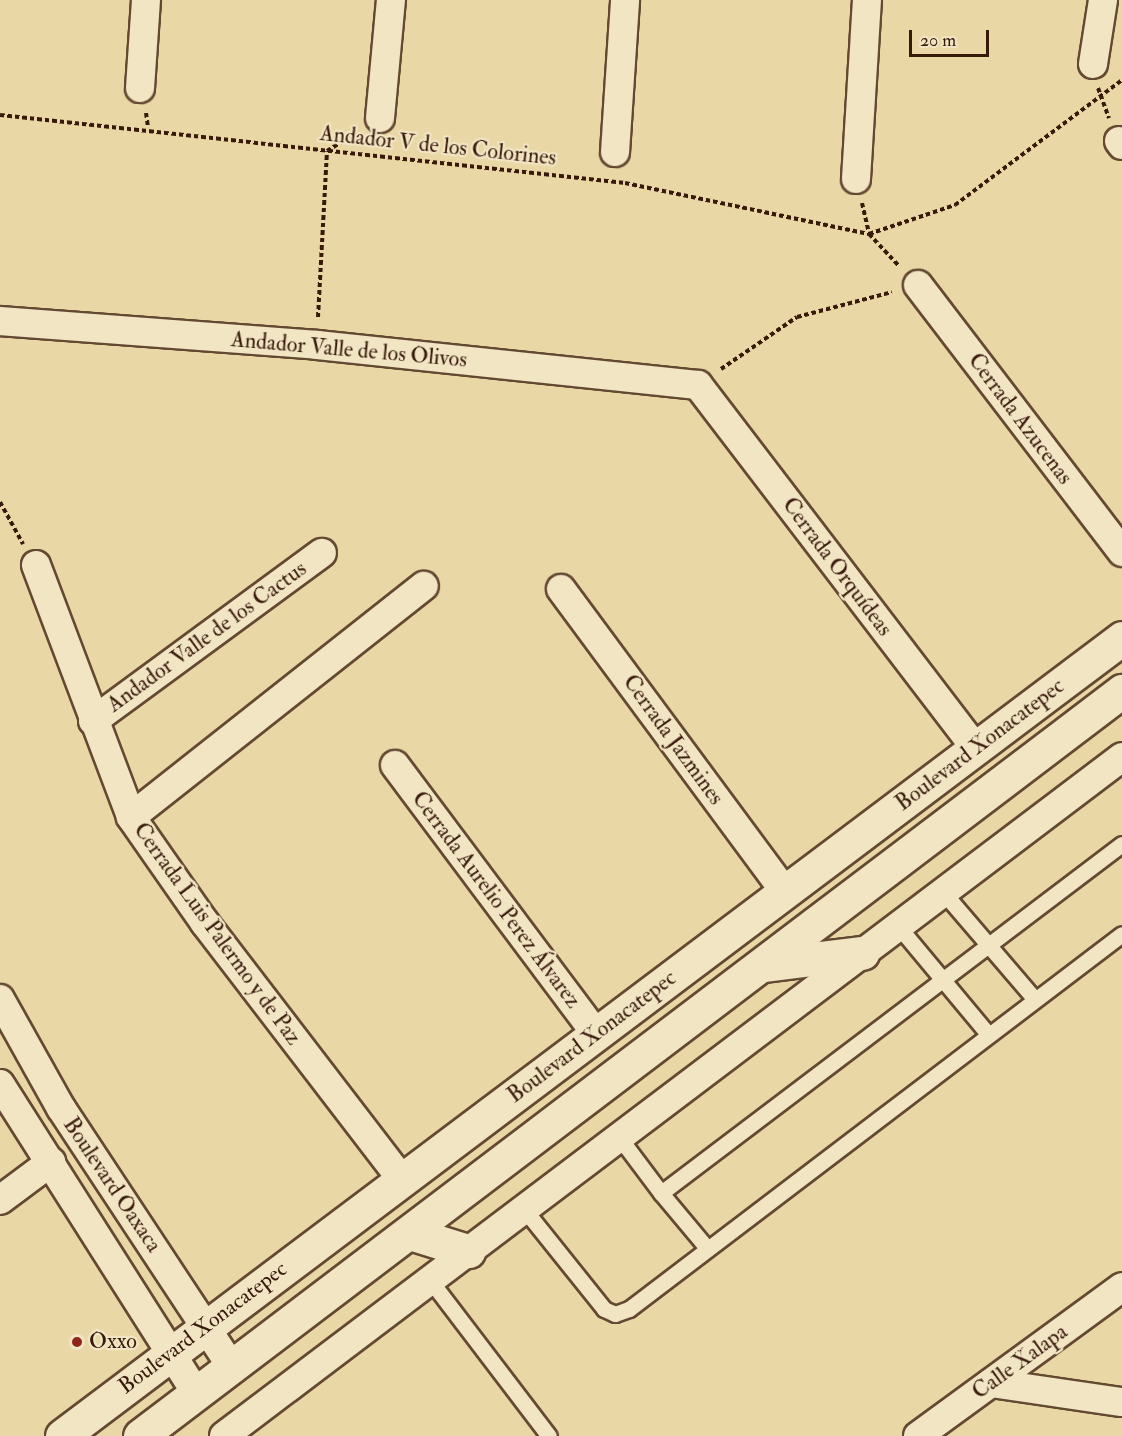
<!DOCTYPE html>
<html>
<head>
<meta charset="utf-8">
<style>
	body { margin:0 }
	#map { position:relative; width:1122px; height:1436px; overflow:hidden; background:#e9d7a5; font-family:"IM FELL Double Pica",serif }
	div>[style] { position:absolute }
	.path>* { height:4px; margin-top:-2px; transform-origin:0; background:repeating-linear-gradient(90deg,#381a0b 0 4.5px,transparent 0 7.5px) }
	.roads { filter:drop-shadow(2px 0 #644932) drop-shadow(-2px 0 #644932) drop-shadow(0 2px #644932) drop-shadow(0 -2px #644932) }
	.service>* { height:15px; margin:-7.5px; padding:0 7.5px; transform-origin:7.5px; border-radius:7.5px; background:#f1e5c4 }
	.minor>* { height:28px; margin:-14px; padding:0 14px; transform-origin:14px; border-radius:14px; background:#f1e5c4 }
	.secondary>* { height:33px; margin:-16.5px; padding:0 16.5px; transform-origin:16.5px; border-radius:16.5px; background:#f1e5c4 }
	.dots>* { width:16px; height:16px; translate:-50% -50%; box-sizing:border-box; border:3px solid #f1e5c4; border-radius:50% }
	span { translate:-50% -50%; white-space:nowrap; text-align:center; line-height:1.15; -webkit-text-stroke:4.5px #f1e5c4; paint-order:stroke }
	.street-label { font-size:22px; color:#381a0b }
	.poi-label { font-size:22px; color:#381a0b }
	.left { translate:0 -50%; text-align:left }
	.scale { position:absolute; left:909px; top:30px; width:80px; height:27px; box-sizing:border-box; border:3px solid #381a0b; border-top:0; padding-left:8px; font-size:18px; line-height:21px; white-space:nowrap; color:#381a0b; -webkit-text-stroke:4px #f1e5c4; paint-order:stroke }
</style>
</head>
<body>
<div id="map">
	<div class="path">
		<i style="left:1098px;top:88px;width:32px;rotate:70deg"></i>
		<i style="left:146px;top:113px;width:14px;rotate:82deg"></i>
		<i style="left:0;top:115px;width:629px;rotate:6.21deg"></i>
		<i style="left:625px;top:183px;width:249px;rotate:11.8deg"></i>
		<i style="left:862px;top:203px;width:32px;rotate:77deg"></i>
		<i style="left:869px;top:234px;width:44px;rotate:46.8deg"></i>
		<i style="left:869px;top:234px;width:91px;rotate:-18.6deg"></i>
		<i style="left:955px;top:205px;width:209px;rotate:-36.8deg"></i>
		<i style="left:318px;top:317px;width:166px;rotate:-86.9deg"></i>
		<i style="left:327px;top:151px;width:36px;rotate:-32deg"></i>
		<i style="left:721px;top:369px;width:92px;rotate:-34.4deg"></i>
		<i style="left:797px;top:317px;width:98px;rotate:-14.7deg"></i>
		<i style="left:0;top:502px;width:48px;rotate:61.3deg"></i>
	</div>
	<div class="roads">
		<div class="service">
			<i style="left:943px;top:892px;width:140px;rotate:49.4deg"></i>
			<i style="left:898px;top:926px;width:139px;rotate:50.2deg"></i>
			<i style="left:619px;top:1137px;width:70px;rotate:53.1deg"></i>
			<i style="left:524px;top:1209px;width:128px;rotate:51.3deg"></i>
			<i style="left:604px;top:1309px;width:12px;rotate:24deg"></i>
			<i style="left:615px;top:1314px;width:15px;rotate:-20deg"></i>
			<i style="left:629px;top:1309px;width:619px;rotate:-37.26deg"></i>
			<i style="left:707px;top:1248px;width:72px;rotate:-129.9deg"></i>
			<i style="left:661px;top:1193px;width:578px;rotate:-37.13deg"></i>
			<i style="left:430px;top:1280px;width:196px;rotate:52.7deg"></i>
		</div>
		<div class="minor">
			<i style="left:1093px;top:64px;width:65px;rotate:-81.1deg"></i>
			<i style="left:140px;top:88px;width:88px;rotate:-86.1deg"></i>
			<i style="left:380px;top:118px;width:119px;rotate:-84.7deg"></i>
			<i style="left:1119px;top:141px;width:5px;rotate:53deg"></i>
			<i style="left:615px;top:152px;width:152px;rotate:-86.2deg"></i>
			<i style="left:856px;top:179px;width:179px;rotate:-86.5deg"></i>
			<i style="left:918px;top:285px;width:336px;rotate:52.6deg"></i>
			<i style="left:0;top:321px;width:318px;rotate:4.3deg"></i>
			<i style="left:317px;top:345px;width:383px;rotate:6deg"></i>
			<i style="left:698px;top:385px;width:457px;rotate:52.6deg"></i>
			<i style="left:36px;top:565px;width:269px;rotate:69.3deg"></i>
			<i style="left:131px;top:817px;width:129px;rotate:55.1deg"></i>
			<i style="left:205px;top:923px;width:322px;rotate:52.5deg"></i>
			<i style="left:561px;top:589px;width:377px;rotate:53.5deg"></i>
			<i style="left:93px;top:721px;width:284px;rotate:-36.3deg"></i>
			<i style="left:395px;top:765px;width:336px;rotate:53.2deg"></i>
			<i style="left:131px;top:817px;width:373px;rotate:-38.3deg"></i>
			<i style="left:0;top:999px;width:125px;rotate:60.8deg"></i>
			<i style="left:61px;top:1108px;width:310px;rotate:56.6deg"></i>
			<i style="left:0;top:1084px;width:367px;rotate:57.6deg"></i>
			<i style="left:0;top:1200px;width:64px;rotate:-36.7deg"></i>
			<i style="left:991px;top:1383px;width:132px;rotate:8.3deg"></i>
			<i style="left:224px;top:1436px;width:1126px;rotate:-37.09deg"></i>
			<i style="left:918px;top:1436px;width:253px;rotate:-36.1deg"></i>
		</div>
		<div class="secondary">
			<i style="left:763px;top:965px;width:100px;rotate:-6.9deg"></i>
			<i style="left:413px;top:1234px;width:58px;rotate:17.2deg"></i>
			<i style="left:62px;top:1436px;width:1327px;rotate:-36.97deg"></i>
			<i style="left:140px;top:1436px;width:1233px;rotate:-37.19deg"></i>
		</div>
	</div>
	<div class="dots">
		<i style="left:77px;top:1342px;background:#8f2418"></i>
	</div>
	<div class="street-label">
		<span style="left:438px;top:146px;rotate:6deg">Andador V de los Colorines</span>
		<span style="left:349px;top:350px;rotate:5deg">Andador Valle de los Olivos</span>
		<span style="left:1020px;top:419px;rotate:53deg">Cerrada Azucenas</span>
		<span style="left:837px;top:567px;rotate:53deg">Cerrada Orquídeas</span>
		<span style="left:207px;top:637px;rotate:-36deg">Andador Valle de los Cactus</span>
		<span style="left:673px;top:740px;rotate:54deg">Cerrada Jazmines</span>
		<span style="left:980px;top:745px;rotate:-37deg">Boulevard Xonacatepec</span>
		<span style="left:496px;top:900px;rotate:53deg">Cerrada Aurelio Perez Álvarez</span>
		<span style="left:217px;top:934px;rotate:54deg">Cerrada Luis Palermo y de Paz</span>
		<span style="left:592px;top:1037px;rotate:-37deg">Boulevard Xonacatepec</span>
		<span style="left:112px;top:1185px;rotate:56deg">Boulevard Oaxaca</span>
		<span style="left:203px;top:1328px;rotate:-37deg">Boulevard Xonacatepec</span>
		<span style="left:1020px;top:1362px;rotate:-36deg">Calle Xalapa</span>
	</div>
	<div class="poi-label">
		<span class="left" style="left:89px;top:1342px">Oxxo</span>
	</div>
	<div class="scale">20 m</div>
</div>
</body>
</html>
